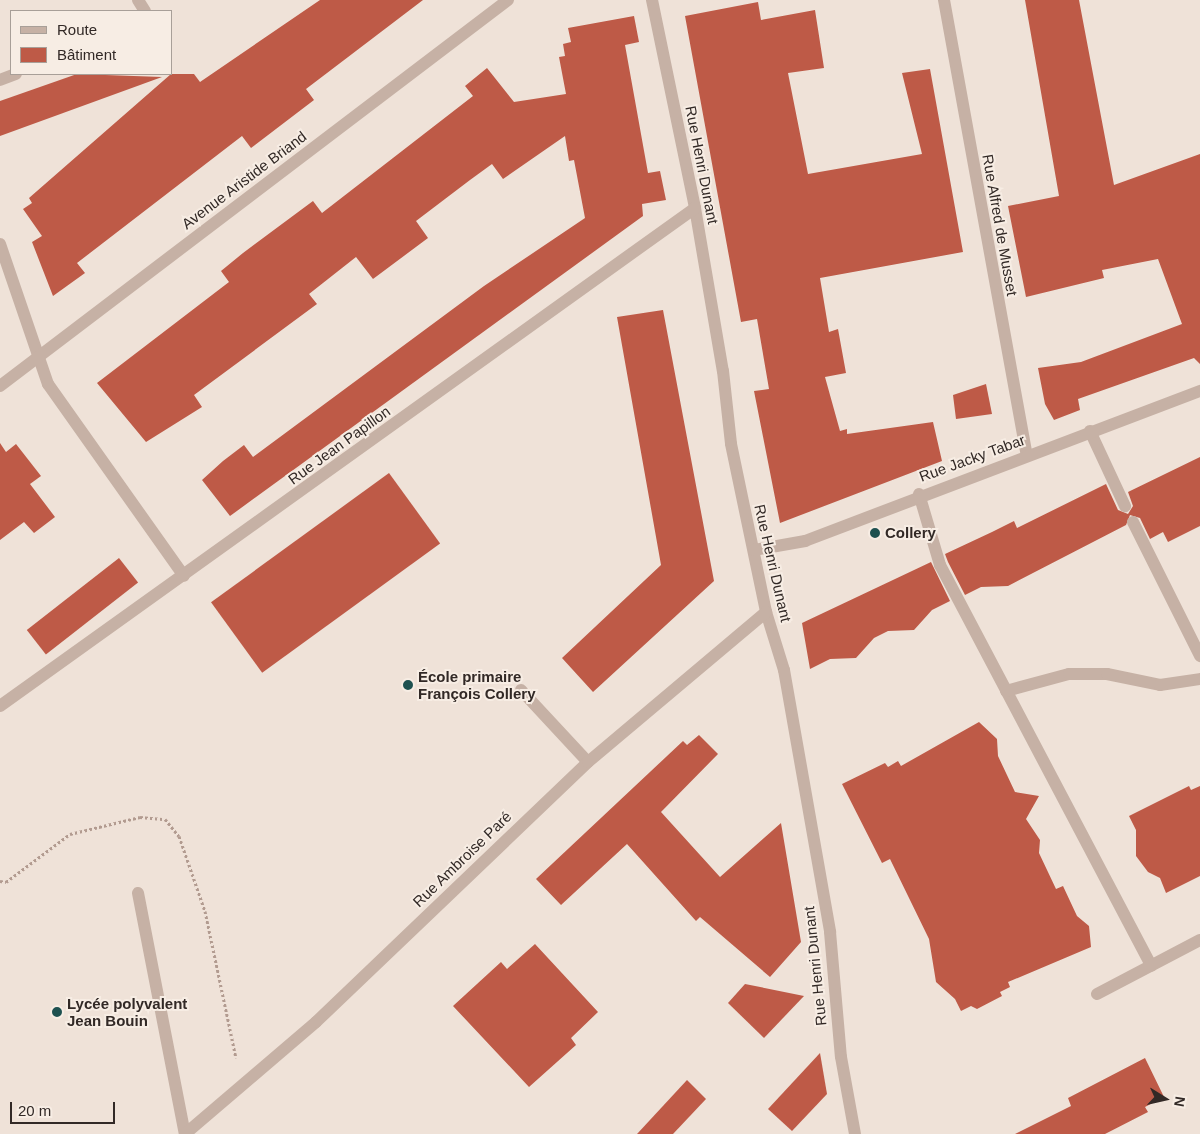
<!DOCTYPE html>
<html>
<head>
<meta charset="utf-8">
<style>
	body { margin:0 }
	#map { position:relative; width:1200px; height:1134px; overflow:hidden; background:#efe2d8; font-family:Helvetica,sans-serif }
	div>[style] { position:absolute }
	.building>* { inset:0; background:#be5a47; transform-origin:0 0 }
	.path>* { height:3px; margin-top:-1.5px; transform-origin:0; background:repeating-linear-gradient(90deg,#b29b90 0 2.5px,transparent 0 5px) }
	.minor>* { height:12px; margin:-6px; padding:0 6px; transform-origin:6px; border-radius:6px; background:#c6b1a5 }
	.dots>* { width:14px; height:14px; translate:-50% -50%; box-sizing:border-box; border:2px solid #f7ede4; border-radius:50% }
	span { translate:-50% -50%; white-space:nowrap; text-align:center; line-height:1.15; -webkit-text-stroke:4px #f7ede4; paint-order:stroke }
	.street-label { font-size:15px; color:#322926 }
	.poi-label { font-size:15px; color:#322926; font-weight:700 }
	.left { translate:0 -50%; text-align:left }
	.legend { position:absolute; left:10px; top:10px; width:162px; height:65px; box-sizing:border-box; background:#f7ede4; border:1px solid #a89f98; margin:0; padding:6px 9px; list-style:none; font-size:15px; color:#322926 }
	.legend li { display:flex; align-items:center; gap:10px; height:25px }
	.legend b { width:25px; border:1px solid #a89f98 }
	.north { position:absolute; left:1140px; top:1074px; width:50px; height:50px; -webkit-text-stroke:4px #f7ede4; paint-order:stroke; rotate:100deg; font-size:14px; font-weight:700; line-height:20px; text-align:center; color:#322926 }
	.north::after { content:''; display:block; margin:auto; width:18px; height:22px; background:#322926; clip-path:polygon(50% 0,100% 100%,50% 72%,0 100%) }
	.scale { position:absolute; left:10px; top:1102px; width:105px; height:22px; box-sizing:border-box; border:2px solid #322926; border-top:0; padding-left:6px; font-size:15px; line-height:18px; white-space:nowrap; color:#322926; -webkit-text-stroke:4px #f7ede4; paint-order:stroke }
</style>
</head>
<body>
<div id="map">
	<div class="building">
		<i style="clip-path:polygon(320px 0,423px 0,306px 89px,314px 100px,251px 148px,242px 136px,77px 263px,85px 273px,53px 296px,32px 242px,42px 236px,23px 209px,32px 203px,29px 198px,171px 74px,194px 74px,200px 82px)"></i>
		<i style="clip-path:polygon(1025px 0,1079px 0,1114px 185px,1200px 154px,1200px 364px,1194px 358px,1078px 399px,1080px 410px,1054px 420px,1045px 404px,1038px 368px,1081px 362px,1182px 324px,1158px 259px,1102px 270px,1104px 278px,1026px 297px,1008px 206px,1059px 196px)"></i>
		<i style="clip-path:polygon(758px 2px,761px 20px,815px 10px,824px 68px,788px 73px,808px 174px,922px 154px,902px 73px,930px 69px,963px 252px,820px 278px,829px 332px,838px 329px,846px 373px,825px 377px,840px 431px,847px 429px,847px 434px,933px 422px,942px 461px,780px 523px,754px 391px,769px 389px,757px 319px,741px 322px,685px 16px)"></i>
		<i style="clip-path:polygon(634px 16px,639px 42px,625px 45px,648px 173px,660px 171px,666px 200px,642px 204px,643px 216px,230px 516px,202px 480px,223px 461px,244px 445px,253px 457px,484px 286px,585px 218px,574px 160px,569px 161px,565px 136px,503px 179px,492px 164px,470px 180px,416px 221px,428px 238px,373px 279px,356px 257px,309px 294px,317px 304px,194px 395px,202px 407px,146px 442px,97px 383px,229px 282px,221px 271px,243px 253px,313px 201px,322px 213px,473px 96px,465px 86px,487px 68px,514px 102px,566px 94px,559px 57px,565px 56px,563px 44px,571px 42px,568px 28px)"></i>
		<i style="clip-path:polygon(77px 74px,162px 77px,0 136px,0 101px)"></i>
		<i style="clip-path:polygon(663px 310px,714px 581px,593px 692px,562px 658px,661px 565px,617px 317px)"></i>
		<i style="clip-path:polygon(986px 384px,992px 414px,956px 419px,953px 395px)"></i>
		<i style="clip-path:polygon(0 443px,6px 452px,16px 444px,41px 476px,30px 484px,55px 517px,34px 533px,24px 522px,0 540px)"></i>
		<i style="clip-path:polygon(1200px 457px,1200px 526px,1168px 542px,1163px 532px,1150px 539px,1140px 518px,1130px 515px,1126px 525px,1008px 586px,981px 587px,965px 595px,948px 562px,945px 554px,992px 532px,1014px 521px,1017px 528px,1106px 484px,1118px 510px,1128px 514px,1133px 506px,1128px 492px)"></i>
		<i style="left:389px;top:473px;width:87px;height:220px;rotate:54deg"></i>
		<i style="left:119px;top:558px;width:31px;height:117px;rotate:52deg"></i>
		<i style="clip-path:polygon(931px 562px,950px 601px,932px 610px,914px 630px,888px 631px,874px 638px,856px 658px,830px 659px,810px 669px,802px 623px)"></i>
		<i style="clip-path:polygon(979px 722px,997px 739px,998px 756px,1015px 792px,1039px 796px,1026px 819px,1040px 840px,1039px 853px,1056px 889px,1063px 886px,1077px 916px,1089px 926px,1091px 947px,1008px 982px,1010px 987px,1000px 992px,1002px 996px,977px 1009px,971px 1006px,961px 1011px,955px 999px,936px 982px,929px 939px,890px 859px,882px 863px,842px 784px,885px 763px,888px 767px,898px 761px,901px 766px)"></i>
		<i style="clip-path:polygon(699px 735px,718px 754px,661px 812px,720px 877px,781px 823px,801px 942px,770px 977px,700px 917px,696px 921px,627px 844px,561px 905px,536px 879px,683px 741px,687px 745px)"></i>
		<i style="clip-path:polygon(1189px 786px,1191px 790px,1200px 786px,1200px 876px,1166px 893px,1160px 878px,1148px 872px,1136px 856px,1136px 830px,1129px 816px)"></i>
		<i style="clip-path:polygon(535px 944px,598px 1012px,571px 1038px,576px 1045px,529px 1087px,453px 1006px,501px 962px,507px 969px)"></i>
		<i style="clip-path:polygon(745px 984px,804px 996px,764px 1038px,728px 1003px)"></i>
		<i style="clip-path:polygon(820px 1053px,827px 1094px,792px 1131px,768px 1109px)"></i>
		<i style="clip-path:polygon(1145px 1058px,1164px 1097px,1145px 1107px,1148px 1112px,1105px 1134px,1015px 1134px,1071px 1106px,1068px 1098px)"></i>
		<i style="clip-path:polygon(687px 1080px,706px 1099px,673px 1134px,637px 1134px)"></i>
	</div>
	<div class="path">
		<i style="left:0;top:881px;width:6px;rotate:9deg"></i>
		<i style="left:6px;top:882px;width:80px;rotate:-36.9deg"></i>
		<i style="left:70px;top:834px;width:72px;rotate:-13.7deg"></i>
		<i style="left:140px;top:817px;width:25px;rotate:5deg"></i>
		<i style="left:165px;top:819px;width:22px;rotate:51deg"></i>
		<i style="left:179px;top:836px;width:79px;rotate:70.9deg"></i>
		<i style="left:205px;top:911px;width:150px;rotate:78.1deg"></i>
	</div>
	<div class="minor">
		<i style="left:138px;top:0;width:13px;rotate:58deg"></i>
		<i style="left:652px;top:0;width:212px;rotate:78.3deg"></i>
		<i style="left:695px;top:208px;width:165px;rotate:80.3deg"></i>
		<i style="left:723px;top:371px;width:73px;rotate:83.7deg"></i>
		<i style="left:731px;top:444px;width:172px;rotate:78.2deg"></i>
		<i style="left:766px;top:612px;width:61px;rotate:72.8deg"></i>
		<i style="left:784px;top:670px;width:266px;rotate:80deg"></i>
		<i style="left:830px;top:932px;width:125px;rotate:85deg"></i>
		<i style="left:841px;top:1057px;width:78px;rotate:79.7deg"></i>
		<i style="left:944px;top:0;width:463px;rotate:79.7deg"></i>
		<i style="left:0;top:80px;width:17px;rotate:-21deg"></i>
		<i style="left:0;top:244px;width:148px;rotate:71.1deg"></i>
		<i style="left:48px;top:384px;width:235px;rotate:54.7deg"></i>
		<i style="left:0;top:386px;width:638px;rotate:-37.23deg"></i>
		<i style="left:1090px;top:431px;width:83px;rotate:65deg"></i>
		<i style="left:919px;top:494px;width:74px;rotate:73.5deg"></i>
		<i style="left:940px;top:565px;width:453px;rotate:62.2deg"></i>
		<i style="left:1133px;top:522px;width:150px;rotate:63.4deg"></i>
		<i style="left:754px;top:550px;width:52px;rotate:-10deg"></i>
		<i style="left:805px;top:541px;width:423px;rotate:-20.8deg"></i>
		<i style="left:521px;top:690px;width:98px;rotate:47.1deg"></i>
		<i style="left:1006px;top:691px;width:65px;rotate:-15.1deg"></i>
		<i style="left:1069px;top:674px;width:38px"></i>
		<i style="left:1107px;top:674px;width:54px;rotate:11.7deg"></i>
		<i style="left:1160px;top:685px;width:40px;rotate:-8.5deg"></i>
		<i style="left:0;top:706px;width:855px;rotate:-35.62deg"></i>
		<i style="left:138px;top:893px;width:246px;rotate:79deg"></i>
		<i style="left:1097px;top:994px;width:116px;rotate:-27.7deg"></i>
		<i style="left:185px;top:1134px;width:172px;rotate:-40.5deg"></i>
		<i style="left:316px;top:1022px;width:376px;rotate:-43.7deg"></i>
		<i style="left:588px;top:762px;width:233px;rotate:-40.1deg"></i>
	</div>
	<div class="dots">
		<i style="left:875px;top:533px;background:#1e5150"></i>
		<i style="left:408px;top:685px;background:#1e5150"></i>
		<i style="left:57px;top:1012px;background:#1e5150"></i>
	</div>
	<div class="street-label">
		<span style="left:702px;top:165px;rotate:79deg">Rue Henri Dunant</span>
		<span style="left:244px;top:180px;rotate:-37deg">Avenue Aristide Briand</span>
		<span style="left:1000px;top:225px;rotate:80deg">Rue Alfred de Musset</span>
		<span style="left:339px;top:445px;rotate:-36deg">Rue Jean Papillon</span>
		<span style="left:972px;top:458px;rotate:-20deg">Rue Jacky Tabar</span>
		<span style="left:773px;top:563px;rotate:77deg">Rue Henri Dunant</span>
		<span style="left:462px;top:859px;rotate:-44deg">Rue Ambroise Paré</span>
		<span style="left:815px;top:966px;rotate:-96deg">Rue Henri Dunant</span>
	</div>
	<div class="poi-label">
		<span class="left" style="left:885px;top:533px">Collery</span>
		<span class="left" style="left:418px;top:685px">École primaire<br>François Collery</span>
		<span class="left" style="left:67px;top:1012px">Lycée polyvalent<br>Jean Bouin</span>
	</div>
	<ul class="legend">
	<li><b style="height:6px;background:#c6b1a5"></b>Route</li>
	<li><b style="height:14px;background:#be5a47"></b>Bâtiment</li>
	</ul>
	<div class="north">N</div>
	<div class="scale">20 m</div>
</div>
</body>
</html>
